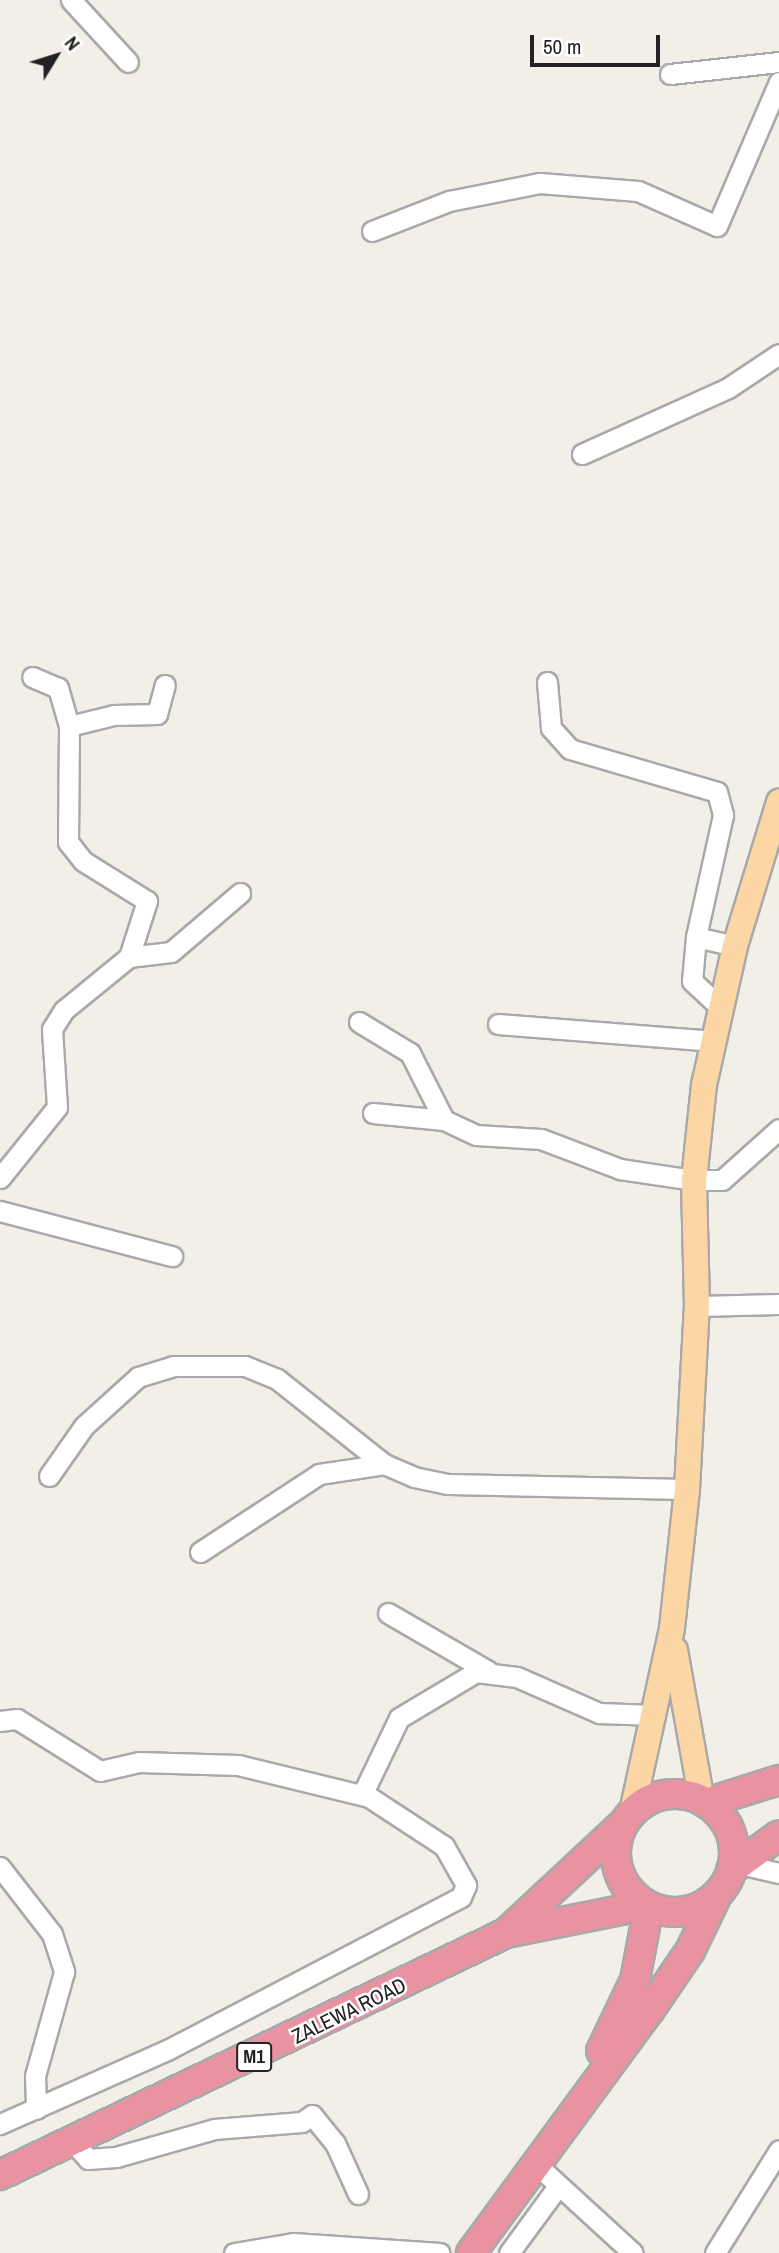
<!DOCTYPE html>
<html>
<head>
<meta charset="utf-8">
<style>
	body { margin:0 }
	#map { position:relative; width:779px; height:2253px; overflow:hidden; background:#f2efe9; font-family:"Archivo Narrow",sans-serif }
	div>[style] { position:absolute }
	.roads { filter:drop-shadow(2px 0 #a9a9a9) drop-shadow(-2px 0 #a9a9a9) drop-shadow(0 2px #a9a9a9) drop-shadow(0 -2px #a9a9a9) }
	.minor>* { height:19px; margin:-9.5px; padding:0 9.5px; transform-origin:9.5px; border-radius:9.5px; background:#fff }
	.major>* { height:24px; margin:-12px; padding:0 12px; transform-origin:12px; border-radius:12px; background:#fcd6a4 }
	.highway>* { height:28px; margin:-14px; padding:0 14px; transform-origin:14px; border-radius:14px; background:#e892a2 }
	.highway>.ring { margin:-14px; padding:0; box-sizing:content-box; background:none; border:28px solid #e892a2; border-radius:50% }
	span { translate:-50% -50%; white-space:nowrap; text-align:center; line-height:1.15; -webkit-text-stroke:5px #fff; paint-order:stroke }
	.shield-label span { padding:2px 5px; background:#fff; border:2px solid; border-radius:5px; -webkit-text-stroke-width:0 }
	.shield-label { font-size:19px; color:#222; font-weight:700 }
	.street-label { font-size:21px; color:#222 }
	.north { position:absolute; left:21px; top:21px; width:70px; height:70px; -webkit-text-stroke:5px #fff; paint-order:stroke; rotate:52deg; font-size:19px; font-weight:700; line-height:28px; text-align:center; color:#222 }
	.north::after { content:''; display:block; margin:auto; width:24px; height:32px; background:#222; clip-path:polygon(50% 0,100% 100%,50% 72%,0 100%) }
	.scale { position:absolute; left:530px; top:35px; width:130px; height:32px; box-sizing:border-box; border:4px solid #222; border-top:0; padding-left:9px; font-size:21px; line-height:24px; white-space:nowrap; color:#222; -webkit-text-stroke:5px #fff; paint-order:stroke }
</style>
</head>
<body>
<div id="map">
	<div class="roads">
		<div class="minor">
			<i style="left:71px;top:0;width:84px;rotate:47.4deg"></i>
			<i style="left:670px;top:74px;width:110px;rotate:-6.3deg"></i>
			<i style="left:372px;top:231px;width:83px;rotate:-21.3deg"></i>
			<i style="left:449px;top:201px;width:93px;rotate:-11.2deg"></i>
			<i style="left:540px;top:183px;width:98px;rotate:4.7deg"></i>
			<i style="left:638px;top:191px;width:86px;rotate:23.9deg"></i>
			<i style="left:717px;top:226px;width:157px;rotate:-66.7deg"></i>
			<i style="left:582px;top:454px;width:160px;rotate:-24.3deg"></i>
			<i style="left:728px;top:388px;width:61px;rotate:-33.7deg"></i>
			<i style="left:547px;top:682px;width:46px;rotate:85deg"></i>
			<i style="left:551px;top:728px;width:28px;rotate:48deg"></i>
			<i style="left:570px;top:749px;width:153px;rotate:16.3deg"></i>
			<i style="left:717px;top:792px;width:24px;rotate:75deg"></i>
			<i style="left:723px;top:815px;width:125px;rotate:102.5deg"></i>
			<i style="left:696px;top:937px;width:40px;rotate:13deg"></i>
			<i style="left:69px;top:726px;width:46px;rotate:-13.7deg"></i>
			<i style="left:114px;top:715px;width:43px;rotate:-1.3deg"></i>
			<i style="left:157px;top:714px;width:30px;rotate:-75deg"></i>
			<i style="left:696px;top:937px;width:44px;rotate:95.2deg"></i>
			<i style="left:692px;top:981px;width:40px;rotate:43deg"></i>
			<i style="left:129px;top:957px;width:42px;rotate:-6.8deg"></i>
			<i style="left:171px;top:952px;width:91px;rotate:-40.5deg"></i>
			<i style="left:359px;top:1022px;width:60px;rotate:31.3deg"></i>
			<i style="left:410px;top:1053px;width:75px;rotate:63.1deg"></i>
			<i style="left:498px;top:1024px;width:217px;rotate:4.5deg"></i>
			<i style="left:373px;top:1113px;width:71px;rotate:5.6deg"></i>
			<i style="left:444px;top:1120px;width:35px;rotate:25deg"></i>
			<i style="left:476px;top:1135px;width:65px;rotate:3.5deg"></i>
			<i style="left:541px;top:1139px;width:85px;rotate:20.8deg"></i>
			<i style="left:620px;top:1169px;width:75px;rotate:8.5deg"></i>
			<i style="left:694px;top:1180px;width:28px"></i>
			<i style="left:722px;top:1180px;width:76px;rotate:-41.8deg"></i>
			<i style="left:0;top:1178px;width:91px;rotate:-51.2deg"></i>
			<i style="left:57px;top:1107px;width:78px;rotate:-93.7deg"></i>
			<i style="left:52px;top:1029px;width:22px;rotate:-58deg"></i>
			<i style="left:64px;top:1010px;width:84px;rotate:-39.2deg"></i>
			<i style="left:129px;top:957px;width:59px;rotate:-72.2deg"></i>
			<i style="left:147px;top:901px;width:75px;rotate:-148deg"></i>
			<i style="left:83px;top:861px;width:24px;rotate:-128deg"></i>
			<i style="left:68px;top:842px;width:116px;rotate:-89.5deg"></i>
			<i style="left:69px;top:726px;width:40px;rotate:-106deg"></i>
			<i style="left:58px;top:688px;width:28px;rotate:-157deg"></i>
			<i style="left:0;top:1211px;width:178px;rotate:14.7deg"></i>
			<i style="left:697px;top:1306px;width:82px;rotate:-1.4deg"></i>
			<i style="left:49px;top:1476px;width:61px;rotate:-55deg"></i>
			<i style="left:84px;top:1426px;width:73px;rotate:-42.2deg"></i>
			<i style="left:138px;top:1377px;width:37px;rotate:-17deg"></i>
			<i style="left:173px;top:1366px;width:72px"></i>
			<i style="left:245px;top:1366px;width:35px;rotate:22deg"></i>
			<i style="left:277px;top:1379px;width:137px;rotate:38.5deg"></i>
			<i style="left:384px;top:1464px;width:33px;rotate:23deg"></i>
			<i style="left:414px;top:1477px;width:34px;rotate:12deg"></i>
			<i style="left:447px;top:1484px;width:240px;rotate:1.2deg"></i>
			<i style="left:200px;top:1552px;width:142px;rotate:-33.2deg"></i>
			<i style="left:319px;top:1474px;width:66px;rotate:-8.7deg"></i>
			<i style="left:388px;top:1613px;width:116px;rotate:30.1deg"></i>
			<i style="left:0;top:1721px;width:17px;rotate:-7deg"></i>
			<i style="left:17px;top:1719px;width:98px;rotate:32.1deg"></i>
			<i style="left:100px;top:1771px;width:40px;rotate:-13deg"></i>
			<i style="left:139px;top:1762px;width:99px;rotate:1.7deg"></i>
			<i style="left:238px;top:1765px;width:135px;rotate:13.7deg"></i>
			<i style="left:369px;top:1797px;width:90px;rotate:33.2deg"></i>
			<i style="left:444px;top:1846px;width:45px;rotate:60.6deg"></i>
			<i style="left:466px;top:1885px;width:13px;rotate:113deg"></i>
			<i style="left:461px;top:1897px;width:331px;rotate:152.5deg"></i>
			<i style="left:167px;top:2050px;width:183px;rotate:156.1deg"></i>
			<i style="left:362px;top:1795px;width:85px;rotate:-64.3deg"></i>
			<i style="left:399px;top:1718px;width:90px;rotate:-30.9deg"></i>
			<i style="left:476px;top:1672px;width:41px;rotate:7deg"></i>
			<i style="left:517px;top:1677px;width:90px;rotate:23.7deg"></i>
			<i style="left:599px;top:1713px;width:56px;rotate:2deg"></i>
			<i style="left:744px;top:1865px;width:36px;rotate:13deg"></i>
			<i style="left:0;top:1867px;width:85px;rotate:52.2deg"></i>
			<i style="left:52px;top:1934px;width:40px;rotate:72deg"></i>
			<i style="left:64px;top:1972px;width:108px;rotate:105.6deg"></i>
			<i style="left:35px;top:2076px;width:33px;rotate:88deg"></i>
			<i style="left:72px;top:2141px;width:24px;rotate:48deg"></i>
			<i style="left:88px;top:2159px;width:28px;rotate:-4deg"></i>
			<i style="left:116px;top:2157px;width:102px;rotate:-15.9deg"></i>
			<i style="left:214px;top:2129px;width:88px;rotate:-4.5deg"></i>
			<i style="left:302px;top:2122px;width:12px;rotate:-35deg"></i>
			<i style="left:312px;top:2115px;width:36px;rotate:51deg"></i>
			<i style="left:335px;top:2143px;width:56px;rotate:65.7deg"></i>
			<i style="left:539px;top:2167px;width:127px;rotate:42.5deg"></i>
			<i style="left:234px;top:2253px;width:60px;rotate:-9.6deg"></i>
			<i style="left:293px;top:2243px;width:147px;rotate:3.9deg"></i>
			<i style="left:509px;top:2253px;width:83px;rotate:-53.8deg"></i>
			<i style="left:715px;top:2253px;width:121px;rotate:-58.1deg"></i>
		</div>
		<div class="major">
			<i style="left:675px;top:1650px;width:153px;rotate:79.9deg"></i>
			<i style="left:632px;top:1812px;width:188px;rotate:-77.7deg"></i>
			<i style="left:672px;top:1628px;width:140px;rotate:-83.8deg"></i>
			<i style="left:687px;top:1489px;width:183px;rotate:-86.9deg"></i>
			<i style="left:697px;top:1306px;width:126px;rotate:-91.4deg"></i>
			<i style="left:694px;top:1180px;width:96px;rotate:-84deg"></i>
			<i style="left:704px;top:1085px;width:142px;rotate:-77.4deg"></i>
			<i style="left:735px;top:946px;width:151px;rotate:-73deg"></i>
		</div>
		<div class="highway">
			<i class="ring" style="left:616px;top:1794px;width:90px;height:90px"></i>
			<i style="left:706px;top:1803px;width:77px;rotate:-17.5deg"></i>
			<i style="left:731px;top:1870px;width:59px;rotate:-36.1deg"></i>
			<i style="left:506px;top:1933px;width:158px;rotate:-43deg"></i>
			<i style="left:601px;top:2051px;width:79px;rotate:-64.4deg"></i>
			<i style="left:635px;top:1980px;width:75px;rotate:-79.3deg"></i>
			<i style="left:0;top:2175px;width:561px;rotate:-25.56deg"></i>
			<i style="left:506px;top:1933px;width:143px;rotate:-11.3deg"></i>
			<i style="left:471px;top:2253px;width:300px;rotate:-53.7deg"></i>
			<i style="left:649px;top:2011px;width:73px;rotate:-55.7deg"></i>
			<i style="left:690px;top:1951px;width:62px;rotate:-64.3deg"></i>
		</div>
	</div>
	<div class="shield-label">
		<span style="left:254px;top:2057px">M1</span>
	</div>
	<div class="street-label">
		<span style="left:349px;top:2011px;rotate:-26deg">ZALEWA ROAD</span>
	</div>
	<div class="north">N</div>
	<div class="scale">50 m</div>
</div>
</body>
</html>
